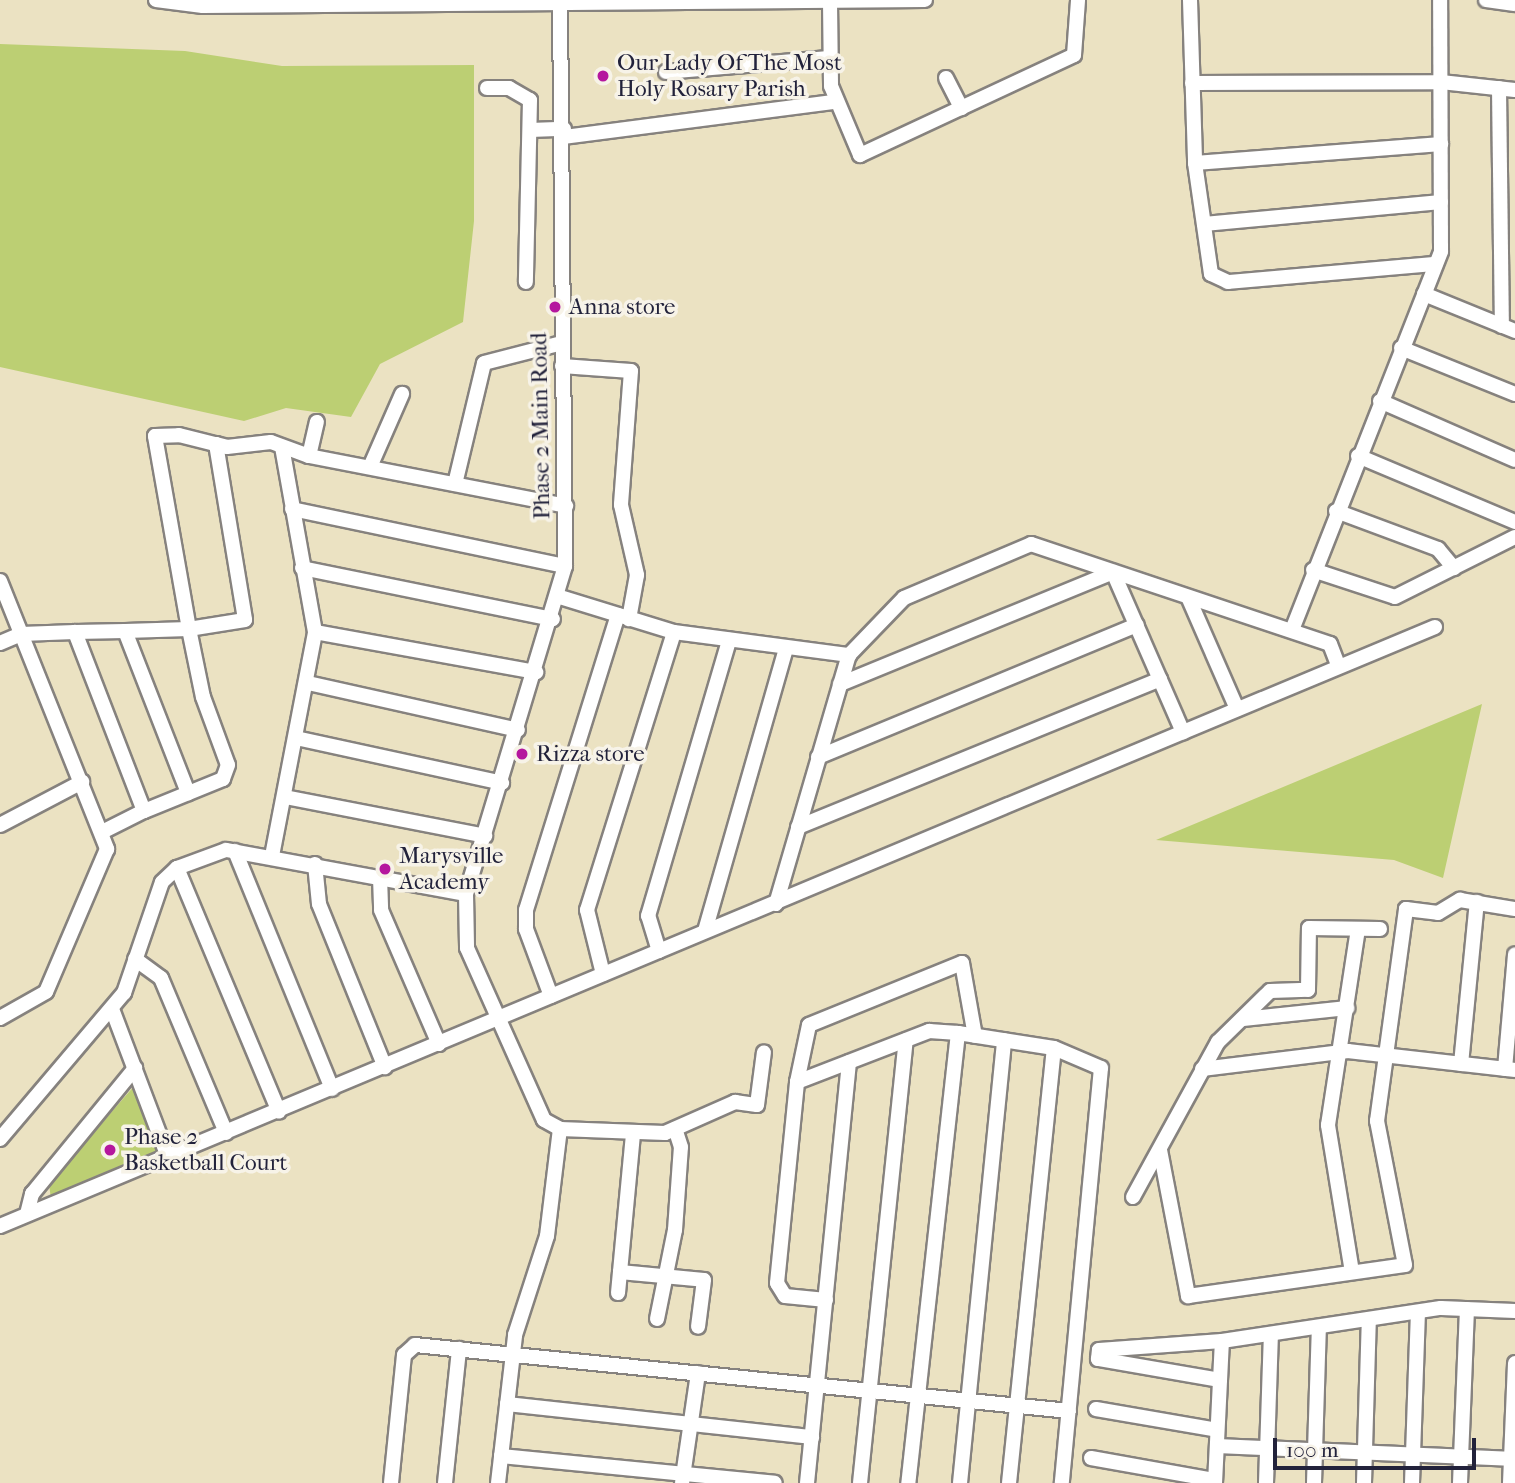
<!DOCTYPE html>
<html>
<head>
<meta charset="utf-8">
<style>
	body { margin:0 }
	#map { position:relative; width:1515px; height:1483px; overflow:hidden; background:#ebe2c2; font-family:"IM FELL French Canon",serif }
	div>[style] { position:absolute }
	.green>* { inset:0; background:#bccf73 }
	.roads { filter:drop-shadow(2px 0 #86827e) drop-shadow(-2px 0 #86827e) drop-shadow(0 2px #86827e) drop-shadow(0 -2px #86827e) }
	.minor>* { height:14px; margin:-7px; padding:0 7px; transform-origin:7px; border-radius:7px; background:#fff }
	.dots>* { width:19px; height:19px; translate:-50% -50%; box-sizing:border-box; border:4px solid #f7f3e8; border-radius:50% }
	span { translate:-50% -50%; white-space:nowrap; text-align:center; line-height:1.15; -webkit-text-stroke:7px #f7f3e8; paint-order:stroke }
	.poi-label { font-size:23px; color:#22223b }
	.left { translate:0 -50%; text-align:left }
	.street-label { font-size:23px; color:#22223b }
	.scale { position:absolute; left:1273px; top:1438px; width:203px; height:32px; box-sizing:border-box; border:4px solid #22223b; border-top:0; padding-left:9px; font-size:21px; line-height:24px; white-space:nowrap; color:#22223b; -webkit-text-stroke:5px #f7f3e8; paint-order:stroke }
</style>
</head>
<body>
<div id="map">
	<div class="green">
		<i style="clip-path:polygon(0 44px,185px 51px,282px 66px,474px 65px,474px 221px,463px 322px,380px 364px,351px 417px,286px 408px,244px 421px,0 367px)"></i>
		<i style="clip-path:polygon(1482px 704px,1443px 878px,1394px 860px,1156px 840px)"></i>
		<i style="clip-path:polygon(135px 1085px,161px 1152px,51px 1199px,49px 1184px)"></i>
	</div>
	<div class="roads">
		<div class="minor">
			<i style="left:156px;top:0;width:47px;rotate:7.3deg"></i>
			<i style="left:203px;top:6px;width:722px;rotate:-0.48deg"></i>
			<i style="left:1190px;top:0;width:163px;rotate:88.2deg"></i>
			<i style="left:1195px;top:163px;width:112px;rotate:81.8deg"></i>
			<i style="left:1211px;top:274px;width:19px;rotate:25deg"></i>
			<i style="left:1228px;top:282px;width:208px;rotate:-5deg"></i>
			<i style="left:1486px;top:0;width:29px;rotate:8deg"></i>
			<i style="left:830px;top:2px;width:84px;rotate:89.3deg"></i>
			<i style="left:831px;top:86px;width:75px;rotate:67.2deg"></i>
			<i style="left:860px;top:155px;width:236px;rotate:-25deg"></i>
			<i style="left:1074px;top:55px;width:55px;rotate:-85.8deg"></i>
			<i style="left:560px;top:3px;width:563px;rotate:89.49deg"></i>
			<i style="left:565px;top:566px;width:343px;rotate:106.8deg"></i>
			<i style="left:466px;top:894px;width:54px;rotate:88.9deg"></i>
			<i style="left:467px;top:948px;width:188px;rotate:65.9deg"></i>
			<i style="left:544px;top:1120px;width:18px;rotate:29deg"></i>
			<i style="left:560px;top:1129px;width:105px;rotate:2.2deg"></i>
			<i style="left:665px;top:1133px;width:77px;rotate:-23.9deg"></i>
			<i style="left:735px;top:1102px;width:22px;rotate:8deg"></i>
			<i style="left:757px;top:1105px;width:53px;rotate:-82.5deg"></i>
			<i style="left:666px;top:72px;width:165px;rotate:-4.9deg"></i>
			<i style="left:946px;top:78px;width:34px;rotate:63deg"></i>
			<i style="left:1192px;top:83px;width:249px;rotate:-0.2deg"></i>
			<i style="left:1441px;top:82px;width:74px;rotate:6.2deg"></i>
			<i style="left:487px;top:88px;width:22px"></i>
			<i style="left:509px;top:88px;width:24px;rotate:30deg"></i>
			<i style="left:530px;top:100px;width:182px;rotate:91.3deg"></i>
			<i style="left:1499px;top:88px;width:238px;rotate:89.3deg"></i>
			<i style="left:530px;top:130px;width:34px;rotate:-2deg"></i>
			<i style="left:564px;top:137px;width:272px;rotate:-7.4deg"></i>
			<i style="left:1195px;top:163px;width:247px;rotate:-4.4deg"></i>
			<i style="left:1204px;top:224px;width:238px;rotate:-5.3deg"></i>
			<i style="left:1424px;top:294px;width:98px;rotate:22.1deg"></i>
			<i style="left:1401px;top:348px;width:123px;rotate:22deg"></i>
			<i style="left:562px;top:366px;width:69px;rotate:4.1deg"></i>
			<i style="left:631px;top:371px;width:134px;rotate:94.3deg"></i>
			<i style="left:621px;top:505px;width:72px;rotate:77.1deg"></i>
			<i style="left:637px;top:575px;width:45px;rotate:100.3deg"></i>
			<i style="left:1380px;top:401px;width:147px;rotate:23.6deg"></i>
			<i style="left:216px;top:444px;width:178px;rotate:80.6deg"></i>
			<i style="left:245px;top:620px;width:57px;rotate:170.9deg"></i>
			<i style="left:189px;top:629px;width:196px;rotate:-100deg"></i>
			<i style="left:155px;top:436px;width:24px;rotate:-2deg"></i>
			<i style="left:179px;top:435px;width:38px;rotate:14deg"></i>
			<i style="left:216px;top:444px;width:11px;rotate:15deg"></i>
			<i style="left:227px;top:447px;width:44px;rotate:-6.5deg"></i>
			<i style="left:271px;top:442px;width:40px;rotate:20.2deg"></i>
			<i style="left:309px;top:456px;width:262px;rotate:11deg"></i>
			<i style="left:309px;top:456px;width:35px;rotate:-77deg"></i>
			<i style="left:1358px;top:456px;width:170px;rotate:22.8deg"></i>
			<i style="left:370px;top:467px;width:80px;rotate:-66.3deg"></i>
			<i style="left:455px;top:484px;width:124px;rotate:-76.5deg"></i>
			<i style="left:484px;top:363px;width:81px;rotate:-14.4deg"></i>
			<i style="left:292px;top:509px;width:279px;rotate:11.8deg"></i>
			<i style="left:1336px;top:511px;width:109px;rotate:20.4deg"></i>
			<i style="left:1438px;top:549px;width:25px;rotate:50deg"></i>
			<i style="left:302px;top:568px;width:256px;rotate:11.5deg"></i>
			<i style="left:1313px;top:570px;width:86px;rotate:18.2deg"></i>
			<i style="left:1395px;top:597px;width:134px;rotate:-26.6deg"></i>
			<i style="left:0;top:581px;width:289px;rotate:68.2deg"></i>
			<i style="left:107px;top:849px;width:155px;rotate:113.1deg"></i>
			<i style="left:46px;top:992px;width:53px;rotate:150.5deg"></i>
			<i style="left:560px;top:597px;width:119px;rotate:17.1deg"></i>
			<i style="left:674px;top:632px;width:177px;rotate:7.5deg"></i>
			<i style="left:1189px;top:599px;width:120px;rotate:66.4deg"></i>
			<i style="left:1292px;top:630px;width:407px;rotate:-68.5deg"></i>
			<i style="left:1441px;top:251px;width:251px;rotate:-90.2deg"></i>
			<i style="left:125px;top:631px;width:174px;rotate:68.7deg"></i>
			<i style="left:315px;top:632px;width:225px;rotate:10.3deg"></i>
			<i style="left:0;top:643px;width:23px;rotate:-23deg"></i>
			<i style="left:21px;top:634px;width:54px;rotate:-2.1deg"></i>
			<i style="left:75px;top:632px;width:50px;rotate:-1.1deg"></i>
			<i style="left:125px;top:631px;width:64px;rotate:-1.8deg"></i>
			<i style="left:189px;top:629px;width:69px;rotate:78.4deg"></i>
			<i style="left:203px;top:697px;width:72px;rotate:69.8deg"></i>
			<i style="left:228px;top:765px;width:15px;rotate:110deg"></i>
			<i style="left:223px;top:779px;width:85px;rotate:157.9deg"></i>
			<i style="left:144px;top:811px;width:192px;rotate:-111.1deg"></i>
			<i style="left:308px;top:683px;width:215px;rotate:12.6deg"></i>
			<i style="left:840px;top:684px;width:295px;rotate:-22.3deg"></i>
			<i style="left:1113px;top:572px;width:175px;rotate:66.4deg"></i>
			<i style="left:296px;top:738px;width:211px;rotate:12.3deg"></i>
			<i style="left:818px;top:757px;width:345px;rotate:-22.5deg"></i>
			<i style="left:285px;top:797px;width:204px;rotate:11deg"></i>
			<i style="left:0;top:825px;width:93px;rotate:-27.7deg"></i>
			<i style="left:798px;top:827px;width:391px;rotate:-22.2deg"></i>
			<i style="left:104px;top:831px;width:45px;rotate:-26.6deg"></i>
			<i style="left:235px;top:851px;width:257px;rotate:67.8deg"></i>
			<i style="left:272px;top:856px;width:228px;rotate:-79.1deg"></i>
			<i style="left:315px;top:632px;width:188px;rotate:-100.1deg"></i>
			<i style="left:315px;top:864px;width:40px;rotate:84.3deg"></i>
			<i style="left:319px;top:904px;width:176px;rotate:68deg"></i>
			<i style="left:177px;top:868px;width:264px;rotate:67.3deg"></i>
			<i style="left:380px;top:877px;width:33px;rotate:88deg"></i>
			<i style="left:381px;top:910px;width:146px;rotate:66.6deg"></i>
			<i style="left:776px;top:904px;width:259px;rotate:-73.7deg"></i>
			<i style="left:849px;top:655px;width:79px;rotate:-46deg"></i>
			<i style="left:904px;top:598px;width:138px;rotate:-23deg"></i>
			<i style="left:1031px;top:544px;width:315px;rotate:18.5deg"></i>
			<i style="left:1330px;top:644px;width:22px;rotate:69deg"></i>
			<i style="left:705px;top:931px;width:294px;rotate:-74deg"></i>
			<i style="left:659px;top:951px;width:37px;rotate:-107deg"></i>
			<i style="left:648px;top:916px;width:288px;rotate:-73.6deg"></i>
			<i style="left:135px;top:959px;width:32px;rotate:36deg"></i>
			<i style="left:161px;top:978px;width:168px;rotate:67.2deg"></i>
			<i style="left:603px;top:974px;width:66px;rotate:-104deg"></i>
			<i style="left:587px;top:910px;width:291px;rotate:-72.6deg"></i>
			<i style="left:551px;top:996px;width:72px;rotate:-110.5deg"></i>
			<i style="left:526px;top:929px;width:19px;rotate:-90deg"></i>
			<i style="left:526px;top:910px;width:309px;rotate:-72.7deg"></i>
			<i style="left:112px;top:1009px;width:158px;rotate:69.3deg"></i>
			<i style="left:1243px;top:1019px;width:105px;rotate:-6deg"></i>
			<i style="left:958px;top:1033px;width:97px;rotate:8.9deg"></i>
			<i style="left:1054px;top:1048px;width:51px;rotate:23.1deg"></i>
			<i style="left:1101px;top:1068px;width:417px;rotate:95.4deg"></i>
			<i style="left:1461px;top:1064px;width:163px;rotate:-84.4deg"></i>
			<i style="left:1202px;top:1069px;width:147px;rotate:-7deg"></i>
			<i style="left:1348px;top:1051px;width:168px;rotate:6.5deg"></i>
			<i style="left:1505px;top:1069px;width:115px;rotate:-85deg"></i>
			<i style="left:797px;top:1082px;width:58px;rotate:-78.1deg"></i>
			<i style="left:809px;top:1025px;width:165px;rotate:-22.1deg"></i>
			<i style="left:962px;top:963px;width:74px;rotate:79.9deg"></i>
			<i style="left:0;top:1139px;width:192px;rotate:-49.7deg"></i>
			<i style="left:124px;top:993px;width:117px;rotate:-71.1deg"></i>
			<i style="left:162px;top:882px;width:21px;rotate:-43deg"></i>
			<i style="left:177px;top:868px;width:52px;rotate:-20.2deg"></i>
			<i style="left:226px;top:850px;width:244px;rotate:10.4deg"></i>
			<i style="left:1160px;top:1150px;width:149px;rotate:79.1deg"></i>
			<i style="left:1188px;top:1296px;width:219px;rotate:-8.1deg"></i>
			<i style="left:1405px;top:1265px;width:147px;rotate:-101deg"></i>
			<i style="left:1377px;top:1121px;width:214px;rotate:-82.2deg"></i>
			<i style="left:1406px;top:909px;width:32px;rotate:7deg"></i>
			<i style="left:1438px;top:913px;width:26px;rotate:-31deg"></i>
			<i style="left:1460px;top:900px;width:56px;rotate:9.3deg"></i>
			<i style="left:1133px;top:1197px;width:177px;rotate:-61.3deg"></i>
			<i style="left:1218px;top:1042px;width:73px;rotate:-44.4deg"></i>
			<i style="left:1270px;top:991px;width:38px;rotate:-2deg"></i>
			<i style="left:1308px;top:990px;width:62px;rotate:-89.1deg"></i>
			<i style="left:1309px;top:928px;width:71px;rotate:0.8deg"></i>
			<i style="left:27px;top:1214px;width:21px;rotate:-76deg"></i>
			<i style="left:32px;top:1194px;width:163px;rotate:-50.7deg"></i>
			<i style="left:0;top:1226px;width:1555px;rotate:-22.66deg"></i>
			<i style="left:620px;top:1272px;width:84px;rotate:5.4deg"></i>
			<i style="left:704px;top:1280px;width:47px;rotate:97.3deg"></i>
			<i style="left:1352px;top:1272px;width:149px;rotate:-99.3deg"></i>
			<i style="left:1328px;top:1125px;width:198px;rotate:-81.3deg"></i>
			<i style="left:618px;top:1293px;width:159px;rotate:-84.6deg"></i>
			<i style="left:826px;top:1300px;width:41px;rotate:-174.4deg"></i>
			<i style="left:785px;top:1296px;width:15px;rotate:-122deg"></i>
			<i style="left:777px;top:1283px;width:202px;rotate:-84.3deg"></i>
			<i style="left:797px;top:1082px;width:142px;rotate:-21.1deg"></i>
			<i style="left:929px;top:1031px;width:29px;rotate:4deg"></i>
			<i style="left:958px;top:1033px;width:453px;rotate:96.3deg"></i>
			<i style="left:657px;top:1319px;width:91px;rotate:-78.6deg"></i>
			<i style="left:675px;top:1230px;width:83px;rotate:-85.9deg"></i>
			<i style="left:681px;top:1147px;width:19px;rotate:-108deg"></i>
			<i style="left:1220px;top:1380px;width:124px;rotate:-170.2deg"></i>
			<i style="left:1098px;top:1359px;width:9px;rotate:-84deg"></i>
			<i style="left:1099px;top:1350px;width:123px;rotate:-4.2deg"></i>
			<i style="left:1222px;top:1341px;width:221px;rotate:-8.6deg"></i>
			<i style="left:1441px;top:1308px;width:74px;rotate:2.3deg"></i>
			<i style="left:507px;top:1404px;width:307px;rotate:6.2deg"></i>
			<i style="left:1096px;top:1409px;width:123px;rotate:9.8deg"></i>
			<i style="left:1217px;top:1446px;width:298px;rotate:2.5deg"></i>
			<i style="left:501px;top:1456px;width:275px;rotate:5.6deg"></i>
			<i style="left:1091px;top:1458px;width:126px;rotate:10.1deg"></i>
			<i style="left:391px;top:1483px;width:129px;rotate:-84.2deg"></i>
			<i style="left:404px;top:1355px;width:15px;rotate:-42deg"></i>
			<i style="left:415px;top:1345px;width:657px;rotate:5.76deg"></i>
			<i style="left:445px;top:1483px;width:135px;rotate:-84deg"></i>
			<i style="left:498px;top:1483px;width:149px;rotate:-83.4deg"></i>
			<i style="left:515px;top:1335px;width:104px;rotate:-72.1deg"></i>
			<i style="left:547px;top:1236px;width:108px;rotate:-83.1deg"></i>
			<i style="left:682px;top:1483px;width:111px;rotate:-81.7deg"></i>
			<i style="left:807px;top:1483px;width:423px;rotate:-84.3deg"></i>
			<i style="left:860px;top:1483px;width:445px;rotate:-84.1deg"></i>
			<i style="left:960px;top:1483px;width:445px;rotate:-84.3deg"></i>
			<i style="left:1009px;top:1483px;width:437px;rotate:-84.1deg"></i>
			<i style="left:1215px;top:1483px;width:142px;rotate:-87.2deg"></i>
			<i style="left:1266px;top:1483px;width:149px;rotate:-88.1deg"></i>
			<i style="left:1314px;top:1483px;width:156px;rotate:-88.2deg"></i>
			<i style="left:1364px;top:1483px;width:164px;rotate:-88.3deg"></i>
			<i style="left:1412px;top:1483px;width:171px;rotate:-88deg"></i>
			<i style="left:1460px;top:1483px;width:174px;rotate:-87.7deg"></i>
			<i style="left:1510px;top:1483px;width:120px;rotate:-87.6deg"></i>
		</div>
	</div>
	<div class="dots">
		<i style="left:603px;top:76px;background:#b5179e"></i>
		<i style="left:555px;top:307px;background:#b5179e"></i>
		<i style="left:522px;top:754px;background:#b5179e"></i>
		<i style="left:385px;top:869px;background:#b5179e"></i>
		<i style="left:110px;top:1150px;background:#b5179e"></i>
	</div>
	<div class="poi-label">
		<span class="left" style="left:617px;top:76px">Our Lady Of The Most<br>Holy Rosary Parish</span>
		<span class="left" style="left:569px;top:307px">Anna store</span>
		<span class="left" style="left:536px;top:754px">Rizza store</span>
		<span class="left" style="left:399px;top:869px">Marysville<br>Academy</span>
		<span class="left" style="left:124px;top:1150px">Phase 2<br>Basketball Court</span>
	</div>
	<div class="street-label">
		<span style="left:541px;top:426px;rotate:-91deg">Phase 2 Main Road</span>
	</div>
	<div class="scale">100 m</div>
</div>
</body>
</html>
